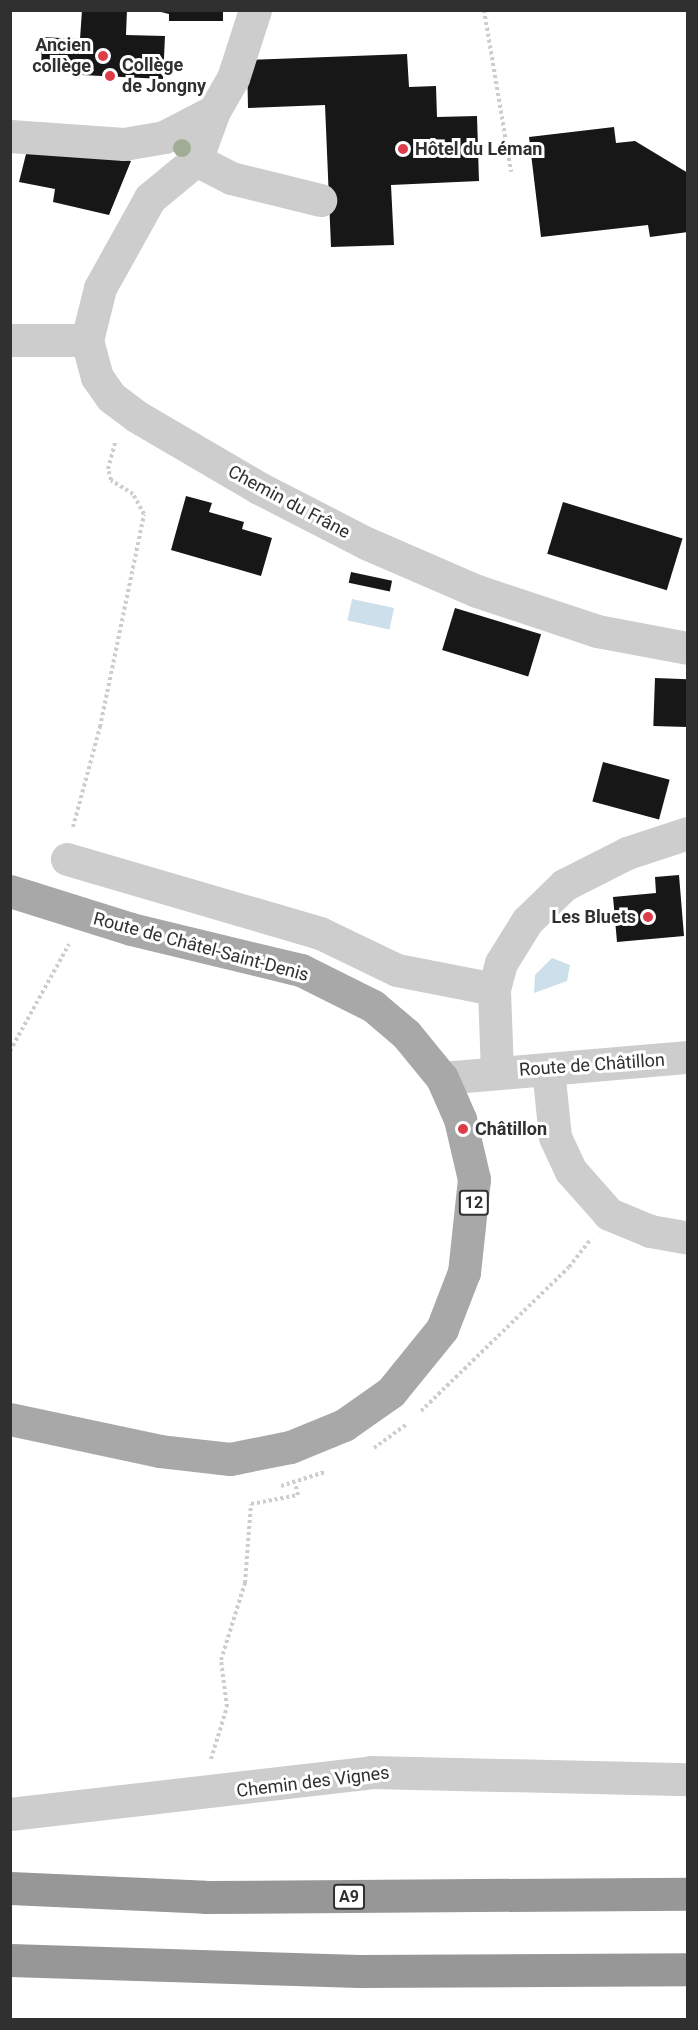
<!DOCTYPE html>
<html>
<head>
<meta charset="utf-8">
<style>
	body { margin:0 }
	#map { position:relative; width:698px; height:2030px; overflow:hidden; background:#fff; font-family:Roboto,sans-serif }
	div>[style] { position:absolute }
	.water>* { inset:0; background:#ccdfeb; transform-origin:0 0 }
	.building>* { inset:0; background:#171717; transform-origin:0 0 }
	.path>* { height:4px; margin-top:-2px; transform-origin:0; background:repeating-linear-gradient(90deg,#cdcdcd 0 3px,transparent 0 6px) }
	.minor>* { height:33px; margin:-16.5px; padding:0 16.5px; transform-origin:16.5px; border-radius:16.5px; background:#cdcdcd }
	.major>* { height:33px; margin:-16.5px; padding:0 16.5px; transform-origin:16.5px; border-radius:16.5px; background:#a8a8a8 }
	.highway>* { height:33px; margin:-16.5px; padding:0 16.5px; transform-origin:16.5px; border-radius:16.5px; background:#979797 }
	.trees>* { width:18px; height:18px; margin:-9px; border-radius:50%; background:#a0ad95 }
	.dots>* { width:16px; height:16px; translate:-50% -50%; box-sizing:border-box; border:3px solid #fff; border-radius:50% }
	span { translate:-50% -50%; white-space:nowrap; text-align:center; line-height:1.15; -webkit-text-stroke:6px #fff; paint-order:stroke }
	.shield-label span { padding:2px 4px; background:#fff; border:2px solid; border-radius:4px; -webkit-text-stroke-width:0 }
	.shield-label { font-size:16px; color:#303030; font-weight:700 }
	.poi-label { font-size:18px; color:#303030; font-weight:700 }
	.right { translate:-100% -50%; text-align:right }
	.left { translate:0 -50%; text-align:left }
	.street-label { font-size:18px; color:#303030 }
	.frame { position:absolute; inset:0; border:12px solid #303030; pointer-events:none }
</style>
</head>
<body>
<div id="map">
	<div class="water">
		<i style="left:352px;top:599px;width:43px;height:22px;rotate:12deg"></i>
		<i style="clip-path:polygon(552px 958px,570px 965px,567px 981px,534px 993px,535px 975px)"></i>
	</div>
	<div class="building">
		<i style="clip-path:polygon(82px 10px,127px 10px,126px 35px,165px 36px,163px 79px,41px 73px,42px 37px,80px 39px)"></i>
		<i style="clip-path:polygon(153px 10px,223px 10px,223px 21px,169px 21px,169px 14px)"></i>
		<i style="clip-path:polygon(407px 54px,409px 87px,436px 86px,437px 117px,477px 116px,479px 181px,391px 185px,394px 245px,331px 247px,325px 105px,248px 108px,247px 60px)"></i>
		<i style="clip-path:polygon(614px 127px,616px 143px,635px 141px,688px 173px,688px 232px,650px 237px,648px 225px,541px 237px,529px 137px)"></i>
		<i style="clip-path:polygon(29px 142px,131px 161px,109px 215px,53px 202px,55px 189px,19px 182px)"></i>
		<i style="clip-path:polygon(186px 496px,212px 503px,209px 512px,244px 522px,242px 529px,272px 538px,261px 576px,171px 550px)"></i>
		<i style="left:563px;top:502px;width:125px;height:54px;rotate:17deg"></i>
		<i style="left:351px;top:572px;width:42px;height:11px;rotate:12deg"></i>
		<i style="left:455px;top:608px;width:90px;height:44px;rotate:17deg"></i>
		<i style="left:655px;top:678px;width:33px;height:48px;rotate:2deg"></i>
		<i style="left:603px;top:762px;width:69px;height:41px;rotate:15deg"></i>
		<i style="clip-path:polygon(679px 875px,684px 936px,617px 942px,613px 897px,656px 893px,655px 877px)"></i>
	</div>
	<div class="path">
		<i style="left:484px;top:10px;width:164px;rotate:80.5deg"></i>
		<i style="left:73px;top:827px;width:104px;rotate:-74.9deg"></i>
		<i style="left:100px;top:727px;width:217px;rotate:-78.3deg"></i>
		<i style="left:144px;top:514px;width:23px;rotate:-119deg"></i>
		<i style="left:133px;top:494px;width:26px;rotate:-148deg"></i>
		<i style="left:111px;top:480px;width:11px;rotate:-105deg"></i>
		<i style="left:108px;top:469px;width:28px;rotate:-75deg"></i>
		<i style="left:10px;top:1051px;width:122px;rotate:-61.1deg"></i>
		<i style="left:421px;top:1411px;width:206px;rotate:-44.2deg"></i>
		<i style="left:569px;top:1267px;width:36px;rotate:-52deg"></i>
		<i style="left:374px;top:1448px;width:41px;rotate:-36deg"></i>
		<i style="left:281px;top:1486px;width:46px;rotate:-17.7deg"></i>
		<i style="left:211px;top:1759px;width:54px;rotate:-72.9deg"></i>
		<i style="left:227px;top:1707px;width:47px;rotate:-97.3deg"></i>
		<i style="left:221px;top:1660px;width:81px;rotate:-72.7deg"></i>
		<i style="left:245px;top:1583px;width:79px;rotate:-85.7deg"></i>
		<i style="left:251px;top:1504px;width:48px;rotate:-10.8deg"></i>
		<i style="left:298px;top:1495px;width:12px;rotate:-104deg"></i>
	</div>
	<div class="minor">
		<i style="left:255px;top:10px;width:71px;rotate:107.9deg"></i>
		<i style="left:233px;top:78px;width:38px;rotate:120deg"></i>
		<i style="left:214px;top:111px;width:52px;rotate:110.2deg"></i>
		<i style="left:196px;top:160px;width:60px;rotate:140.4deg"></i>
		<i style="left:150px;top:198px;width:103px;rotate:119.1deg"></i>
		<i style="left:100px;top:288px;width:54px;rotate:104deg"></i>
		<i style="left:87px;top:340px;width:38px;rotate:75deg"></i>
		<i style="left:97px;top:377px;width:24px;rotate:55deg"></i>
		<i style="left:111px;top:397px;width:31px;rotate:37deg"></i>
		<i style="left:136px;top:416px;width:143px;rotate:30.3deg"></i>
		<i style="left:259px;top:488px;width:120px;rotate:27.2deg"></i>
		<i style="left:366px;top:543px;width:121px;rotate:23.4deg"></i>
		<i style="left:477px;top:591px;width:126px;rotate:18.4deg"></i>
		<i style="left:597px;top:631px;width:93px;rotate:10.6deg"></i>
		<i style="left:10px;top:136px;width:114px;rotate:4deg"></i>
		<i style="left:124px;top:144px;width:41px;rotate:-9.9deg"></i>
		<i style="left:164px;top:137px;width:56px;rotate:-27.5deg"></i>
		<i style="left:196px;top:160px;width:39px;rotate:27deg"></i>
		<i style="left:231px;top:178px;width:92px;rotate:13.9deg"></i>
		<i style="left:10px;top:340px;width:77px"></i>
		<i style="left:67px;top:859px;width:264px;rotate:16.3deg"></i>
		<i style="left:320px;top:933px;width:85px;rotate:25.7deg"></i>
		<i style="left:397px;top:970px;width:99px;rotate:11.1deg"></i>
		<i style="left:548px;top:1069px;width:68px;rotate:84.1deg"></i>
		<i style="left:555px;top:1137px;width:38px;rotate:65deg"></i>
		<i style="left:571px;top:1171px;width:57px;rotate:48.5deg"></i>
		<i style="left:609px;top:1214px;width:44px;rotate:22.5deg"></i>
		<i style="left:650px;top:1231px;width:39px;rotate:10deg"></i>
		<i style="left:497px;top:1072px;width:83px;rotate:-92.1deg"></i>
		<i style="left:494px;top:989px;width:27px;rotate:-75deg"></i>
		<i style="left:501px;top:963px;width:49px;rotate:-58.2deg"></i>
		<i style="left:527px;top:921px;width:52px;rotate:-44.2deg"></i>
		<i style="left:564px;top:885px;width:71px;rotate:-26.9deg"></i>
		<i style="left:627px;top:853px;width:64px;rotate:-18.2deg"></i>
		<i style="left:442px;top:1078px;width:247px;rotate:-4.9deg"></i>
		<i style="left:10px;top:1814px;width:363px;rotate:-6.6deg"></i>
		<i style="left:371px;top:1772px;width:317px;rotate:1.3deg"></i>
	</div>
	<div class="major">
		<i style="left:10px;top:891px;width:127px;rotate:17.4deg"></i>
		<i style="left:131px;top:929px;width:175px;rotate:13.6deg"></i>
		<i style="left:301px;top:970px;width:80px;rotate:26.6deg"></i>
		<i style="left:373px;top:1006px;width:43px;rotate:40.3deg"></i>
		<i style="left:406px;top:1034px;width:57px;rotate:50.7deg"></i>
		<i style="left:442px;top:1078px;width:45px;rotate:66.3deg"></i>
		<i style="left:460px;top:1119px;width:62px;rotate:76.9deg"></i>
		<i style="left:474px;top:1179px;width:94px;rotate:96.1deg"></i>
		<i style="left:464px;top:1272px;width:61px;rotate:111.1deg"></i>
		<i style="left:442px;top:1329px;width:81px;rotate:129deg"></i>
		<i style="left:391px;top:1392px;width:57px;rotate:144.9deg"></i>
		<i style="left:344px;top:1425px;width:58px;rotate:157.8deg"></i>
		<i style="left:290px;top:1447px;width:61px;rotate:168.7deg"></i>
		<i style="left:230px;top:1459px;width:70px;rotate:-173.5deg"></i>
		<i style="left:160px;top:1451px;width:153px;rotate:-168deg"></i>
	</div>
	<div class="highway">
		<i style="left:10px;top:1888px;width:195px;rotate:2.6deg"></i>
		<i style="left:205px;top:1897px;width:483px;rotate:-0.4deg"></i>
		<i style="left:10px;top:1960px;width:349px;rotate:1.8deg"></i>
		<i style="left:359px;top:1971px;width:329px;rotate:-0.3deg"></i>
	</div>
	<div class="trees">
		<i style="left:182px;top:148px"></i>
	</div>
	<div class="dots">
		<i style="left:103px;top:56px;background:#dd3c49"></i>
		<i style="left:110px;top:76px;background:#dd3c49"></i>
		<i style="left:403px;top:149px;background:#dd3c49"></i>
		<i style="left:648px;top:917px;background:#dd3c49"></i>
		<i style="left:463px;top:1129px;background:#dd3c49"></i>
	</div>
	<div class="shield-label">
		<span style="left:474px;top:1203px">12</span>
		<span style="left:349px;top:1897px">A9</span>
	</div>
	<div class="poi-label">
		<span class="right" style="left:91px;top:56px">Ancien<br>collège</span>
		<span class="left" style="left:122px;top:76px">Collège<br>de Jongny</span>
		<span class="left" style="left:415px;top:149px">Hôtel du Léman</span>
		<span class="right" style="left:636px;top:917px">Les Bluets</span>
		<span class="left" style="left:475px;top:1129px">Châtillon</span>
	</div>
	<div class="street-label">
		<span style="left:289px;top:502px;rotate:28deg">Chemin du Frâne</span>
		<span style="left:201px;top:947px;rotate:15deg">Route de Châtel-Saint-Denis</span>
		<span style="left:592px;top:1065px;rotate:-4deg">Route de Châtillon</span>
		<span style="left:313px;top:1782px;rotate:-7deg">Chemin des Vignes</span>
	</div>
	<div class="frame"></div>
</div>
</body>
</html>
